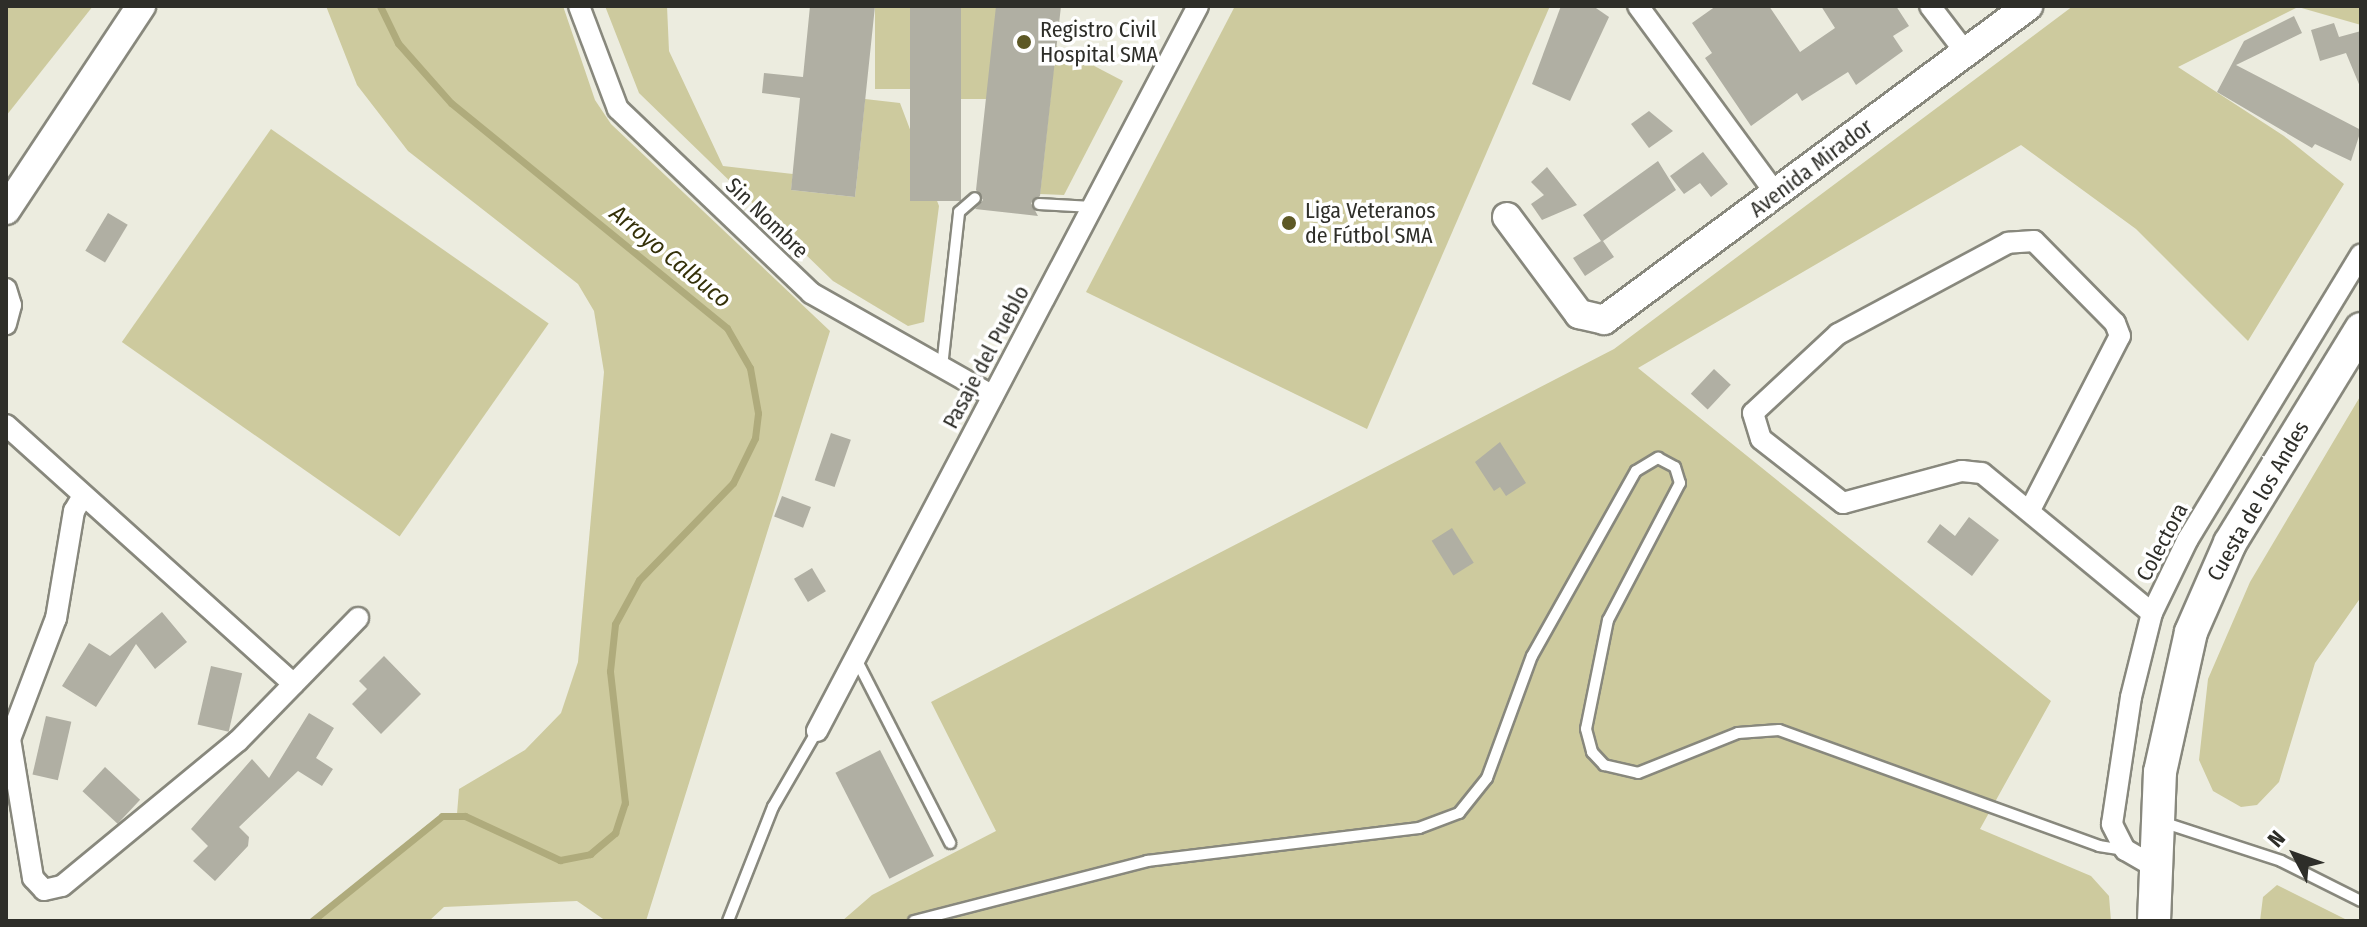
<!DOCTYPE html>
<html>
<head>
<meta charset="utf-8">
<style>
	body { margin:0 }
	#map { position:relative; width:2367px; height:927px; overflow:hidden; background:#ececdf; font-family:"Fira Sans Condensed",sans-serif }
	div>[style] { position:absolute }
	.green>* { inset:0; background:#cdca9e; transform-origin:0 0 }
	.stream>* { height:7px; margin:-3.5px; padding:0 3.5px; transform-origin:3.5px; border-radius:3.5px; background:#afab7c }
	.building>* { inset:0; background:#b0afa3; transform-origin:0 0 }
	.roads { filter:drop-shadow(2px 0 #88887d) drop-shadow(-2px 0 #88887d) drop-shadow(0 2px #88887d) drop-shadow(0 -2px #88887d) }
	.lane>* { height:10px; margin:-5px; padding:0 5px; transform-origin:5px; border-radius:5px; background:#fff }
	.street>* { height:20px; margin:-10px; padding:0 10px; transform-origin:10px; border-radius:10px; background:#fff }
	.secondary>* { height:28px; margin:-14px; padding:0 14px; transform-origin:14px; border-radius:14px; background:#fff }
	.primary>* { height:32px; margin:-16px; padding:0 16px; transform-origin:16px; border-radius:16px; background:#fff }
	.dots>* { width:22px; height:22px; translate:-50% -50%; box-sizing:border-box; border:4px solid #fff; border-radius:50% }
	span { translate:-50% -50%; white-space:nowrap; text-align:center; line-height:1.15; -webkit-text-stroke:7px #fff; paint-order:stroke }
	.poi-label { font-size:22px; color:#2e2e29 }
	.left { translate:0 -50%; text-align:left }
	.street-label { font-size:22px; color:#2e2e29 }
	.water-label { font-size:24px; color:#343008; font-style:italic }
	.frame { position:absolute; inset:0; border:8px solid #2e2e29; pointer-events:none }
	.north { position:absolute; left:2255px; top:815px; width:80px; height:80px; -webkit-text-stroke:6px #fff; paint-order:stroke; rotate:311deg; font-size:22px; font-weight:700; line-height:32px; text-align:center; color:#2e2e29 }
	.north::after { content:''; display:block; margin:auto; width:28px; height:36px; background:#2e2e29; clip-path:polygon(50% 0,100% 100%,50% 72%,0 100%) }
</style>
</head>
<body>
<div id="map">
	<div class="green">
		<i style="clip-path:polygon(6px 6px,93px 6px,6px 116px)"></i>
		<i style="clip-path:polygon(326px 6px,563px 6px,595px 100px,611px 124px,830px 331px,646px 921px,606px 921px,577px 901px,444px 907px,429px 921px,312px 921px,427px 825px,457px 814px,459px 789px,525px 750px,561px 713px,578px 662px,604px 372px,594px 311px,578px 284px,408px 151px,357px 85px)"></i>
		<i style="clip-path:polygon(605px 6px,667px 6px,669px 51px,723px 166px,793px 174px,791px 190px,855px 197px,865px 99px,900px 103px,939px 206px,924px 322px,908px 326px,833px 281px,639px 93px)"></i>
		<i style="left:875px;top:6px;width:35px;height:83px"></i>
		<i style="left:961px;top:6px;width:35px;height:93px"></i>
		<i style="clip-path:polygon(1235px 6px,1550px 6px,1367px 429px,1086px 292px)"></i>
		<i style="clip-path:polygon(2073px 6px,2361px 6px,2361px 25px,2298px 7px,2178px 67px,2284px 136px,2344px 184px,2248px 341px,2136px 229px,2021px 145px,1638px 368px,2051px 701px,1980px 829px,2091px 876px,2109px 896px,2111px 921px,842px 921px,872px 895px,996px 831px,931px 702px,1614px 349px)"></i>
		<i style="clip-path:polygon(1056px 46px,1123px 81px,1064px 195px,1040px 194px)"></i>
		<i style="left:271px;top:129px;width:339px;height:260px;rotate:35deg"></i>
		<i style="clip-path:polygon(2361px 395px,2361px 597px,2315px 663px,2279px 782px,2257px 805px,2241px 807px,2213px 791px,2199px 760px,2208px 679px,2250px 582px)"></i>
		<i style="clip-path:polygon(2277px 885px,2349px 921px,2260px 921px,2263px 897px)"></i>
	</div>
	<div class="stream">
		<i style="left:312px;top:921px;width:167px;rotate:-38.9deg"></i>
		<i style="left:442px;top:816px;width:23px"></i>
		<i style="left:465px;top:816px;width:105px;rotate:24.9deg"></i>
		<i style="left:560px;top:860px;width:31px;rotate:-11deg"></i>
		<i style="left:590px;top:854px;width:33px;rotate:-40deg"></i>
		<i style="left:615px;top:833px;width:32px;rotate:-72deg"></i>
		<i style="left:625px;top:803px;width:133px;rotate:-96.5deg"></i>
		<i style="left:610px;top:671px;width:47px;rotate:-83.9deg"></i>
		<i style="left:615px;top:624px;width:50px;rotate:-61.4deg"></i>
		<i style="left:639px;top:580px;width:135px;rotate:-45.9deg"></i>
		<i style="left:733px;top:483px;width:50px;rotate:-63.9deg"></i>
		<i style="left:755px;top:438px;width:25px;rotate:-83deg"></i>
		<i style="left:758px;top:413px;width:46px;rotate:-100.1deg"></i>
		<i style="left:750px;top:368px;width:46px;rotate:-119.9deg"></i>
		<i style="left:727px;top:328px;width:356px;rotate:-140.8deg"></i>
		<i style="left:451px;top:103px;width:80px;rotate:-131.5deg"></i>
		<i style="left:398px;top:43px;width:41px;rotate:-115.9deg"></i>
	</div>
	<div class="building">
		<i style="clip-path:polygon(810px 6px,875px 6px,855px 197px,791px 190px,800px 98px,762px 93px,764px 73px,803px 77px)"></i>
		<i style="left:910px;top:6px;width:51px;height:195px"></i>
		<i style="clip-path:polygon(996px 6px,1061px 6px,1040px 196px,1031px 203px,1038px 216px,975px 209px,983px 200px,976px 190px)"></i>
		<i style="clip-path:polygon(1561px 6px,1593px 6px,1609px 17px,1570px 101px,1532px 84px)"></i>
		<i style="clip-path:polygon(1716px 6px,1769px 6px,1800px 52px,1835px 28px,1821px 6px,1896px 6px,1909px 26px,1893px 36px,1903px 51px,1856px 85px,1848px 72px,1802px 101px,1797px 93px,1751px 126px,1705px 58px,1712px 53px,1692px 23px)"></i>
		<i style="clip-path:polygon(2294px 16px,2302px 33px,2236px 65px,2361px 130px,2351px 161px,2315px 144px,2312px 148px,2217px 92px,2244px 41px)"></i>
		<i style="clip-path:polygon(2334px 23px,2339px 37px,2361px 31px,2361px 89px,2346px 53px,2320px 61px,2311px 30px)"></i>
		<i style="clip-path:polygon(1649px 111px,1673px 131px,1649px 148px,1631px 124px)"></i>
		<i style="clip-path:polygon(1703px 152px,1728px 184px,1711px 197px,1700px 183px,1684px 194px,1670px 176px)"></i>
		<i style="clip-path:polygon(1658px 161px,1676px 190px,1603px 241px,1614px 257px,1585px 276px,1573px 258px,1601px 241px,1583px 215px)"></i>
		<i style="clip-path:polygon(1547px 167px,1577px 205px,1542px 220px,1531px 204px,1544px 195px,1531px 182px)"></i>
		<i style="left:108px;top:213px;width:23px;height:44px;rotate:31deg"></i>
		<i style="left:1714px;top:369px;width:23px;height:34px;rotate:43deg"></i>
		<i style="left:831px;top:433px;width:21px;height:50px;rotate:19deg"></i>
		<i style="clip-path:polygon(1500px 442px,1526px 483px,1506px 496px,1500px 487px,1494px 491px,1475px 462px)"></i>
		<i style="left:782px;top:496px;width:31px;height:22px;rotate:21deg"></i>
		<i style="clip-path:polygon(1969px 517px,1999px 540px,1972px 576px,1927px 542px,1940px 524px,1955px 536px)"></i>
		<i style="left:1452px;top:528px;width:41px;height:24px;rotate:58deg"></i>
		<i style="left:812px;top:568px;width:27px;height:21px;rotate:59deg"></i>
		<i style="clip-path:polygon(162px 612px,187px 642px,155px 669px,136px 644px,96px 707px,62px 686px,89px 643px,110px 656px)"></i>
		<i style="clip-path:polygon(384px 656px,421px 694px,381px 734px,352px 704px,367px 689px,359px 681px)"></i>
		<i style="left:211px;top:666px;width:32px;height:60px;rotate:13deg"></i>
		<i style="clip-path:polygon(309px 713px,334px 728px,316px 758px,333px 769px,322px 786px,298px 771px,239px 827px,249px 837px,248px 846px,215px 881px,193px 861px,208px 846px,191px 829px,252px 759px,269px 778px)"></i>
		<i style="left:46px;top:716px;width:26px;height:60px;rotate:13deg"></i>
		<i style="left:880px;top:750px;width:119px;height:50px;rotate:63deg"></i>
		<i style="left:105px;top:767px;width:48px;height:33px;rotate:43deg"></i>
	</div>
	<div class="roads">
		<div class="lane">
			<i style="left:1039px;top:204px;width:53px;rotate:3.2deg"></i>
			<i style="left:942px;top:367px;width:156px;rotate:-83.7deg"></i>
			<i style="left:959px;top:212px;width:21px;rotate:-41deg"></i>
			<i style="left:855px;top:657px;width:209px;rotate:62.9deg"></i>
			<i style="left:2162px;top:822px;width:125px;rotate:18.1deg"></i>
			<i style="left:2281px;top:861px;width:89px;rotate:26.6deg"></i>
			<i style="left:728px;top:921px;width:123px;rotate:-68.5deg"></i>
			<i style="left:773px;top:807px;width:88px;rotate:-59.9deg"></i>
			<i style="left:914px;top:921px;width:241px;rotate:-14.4deg"></i>
			<i style="left:1147px;top:861px;width:274px;rotate:-6.9deg"></i>
			<i style="left:1419px;top:828px;width:43px;rotate:-20.6deg"></i>
			<i style="left:1459px;top:813px;width:45px;rotate:-51.3deg"></i>
			<i style="left:1487px;top:778px;width:130px;rotate:-69.8deg"></i>
			<i style="left:1532px;top:656px;width:212px;rotate:-60.7deg"></i>
			<i style="left:1636px;top:471px;width:26px;rotate:-31deg"></i>
			<i style="left:1658px;top:458px;width:19px;rotate:28deg"></i>
			<i style="left:1675px;top:467px;width:17px;rotate:73deg"></i>
			<i style="left:1680px;top:483px;width:155px;rotate:117.7deg"></i>
			<i style="left:1608px;top:620px;width:111px;rotate:101.4deg"></i>
			<i style="left:1586px;top:729px;width:24px;rotate:75deg"></i>
			<i style="left:1592px;top:752px;width:18px;rotate:47deg"></i>
			<i style="left:1604px;top:765px;width:35px;rotate:13deg"></i>
			<i style="left:1638px;top:773px;width:108px;rotate:-21.8deg"></i>
			<i style="left:1738px;top:733px;width:41px;rotate:-4.2deg"></i>
			<i style="left:1779px;top:730px;width:340px;rotate:19.9deg"></i>
			<i style="left:2099px;top:846px;width:26px;rotate:9deg"></i>
		</div>
		<div class="street">
			<i style="left:579px;top:6px;width:110px;rotate:69.3deg"></i>
			<i style="left:618px;top:109px;width:267px;rotate:43.6deg"></i>
			<i style="left:811px;top:293px;width:209px;rotate:29.5deg"></i>
			<i style="left:1638px;top:6px;width:233px;rotate:53.7deg"></i>
			<i style="left:1930px;top:6px;width:59px;rotate:52.5deg"></i>
			<i style="left:6px;top:289px;width:17px;rotate:73deg"></i>
			<i style="left:11px;top:305px;width:20px;rotate:105deg"></i>
			<i style="left:6px;top:425px;width:387px;rotate:42deg"></i>
			<i style="left:83px;top:496px;width:17px;rotate:121deg"></i>
			<i style="left:74px;top:511px;width:109px;rotate:99.5deg"></i>
			<i style="left:56px;top:618px;width:129px;rotate:110.8deg"></i>
			<i style="left:10px;top:739px;width:141px;rotate:80.6deg"></i>
			<i style="left:33px;top:878px;width:16px;rotate:47deg"></i>
			<i style="left:44px;top:890px;width:18px;rotate:-13deg"></i>
			<i style="left:62px;top:886px;width:228px;rotate:-39.5deg"></i>
			<i style="left:238px;top:741px;width:172px;rotate:-45.7deg"></i>
			<i style="left:2030px;top:510px;width:196px;rotate:-62.7deg"></i>
			<i style="left:2120px;top:336px;width:14px;rotate:-111deg"></i>
			<i style="left:2115px;top:323px;width:115px;rotate:-134.6deg"></i>
			<i style="left:2034px;top:241px;width:26px;rotate:176deg"></i>
			<i style="left:2008px;top:243px;width:193px;rotate:151.8deg"></i>
			<i style="left:1838px;top:334px;width:116px;rotate:137.1deg"></i>
			<i style="left:1753px;top:413px;width:27px;rotate:73deg"></i>
			<i style="left:1761px;top:439px;width:104px;rotate:38deg"></i>
			<i style="left:1843px;top:503px;width:123px;rotate:-15.1deg"></i>
			<i style="left:1962px;top:471px;width:20px;rotate:6deg"></i>
			<i style="left:1982px;top:473px;width:220px;rotate:39.5deg"></i>
			<i style="left:817px;top:731px;width:819px;rotate:-62.28deg"></i>
			<i style="left:2155px;top:867px;width:34px;rotate:-150deg"></i>
			<i style="left:2125px;top:850px;width:29px;rotate:-117deg"></i>
			<i style="left:2112px;top:824px;width:128px;rotate:-81.5deg"></i>
			<i style="left:2131px;top:697px;width:87px;rotate:-76deg"></i>
			<i style="left:2152px;top:613px;width:82px;rotate:-64.1deg"></i>
			<i style="left:2188px;top:539px;width:333px;rotate:-58.7deg"></i>
		</div>
		<div class="secondary">
			<i style="left:6px;top:210px;width:245px;rotate:-56.5deg"></i>
			<i style="left:1507px;top:217px;width:121px;rotate:53.4deg"></i>
			<i style="left:1579px;top:314px;width:26px;rotate:13deg"></i>
			<i style="left:1604px;top:320px;width:528px;rotate:-36.52deg"></i>
		</div>
		<div class="primary">
			<i style="left:2154px;top:921px;width:149px;rotate:-87.7deg"></i>
			<i style="left:2160px;top:772px;width:143px;rotate:-77.5deg"></i>
			<i style="left:2191px;top:632px;width:97px;rotate:-66.3deg"></i>
			<i style="left:2230px;top:543px;width:251px;rotate:-58.5deg"></i>
		</div>
	</div>
	<div class="dots">
		<i style="left:1024px;top:42px;background:#5d5825"></i>
		<i style="left:1289px;top:223px;background:#5d5825"></i>
	</div>
	<div class="poi-label">
		<span class="left" style="left:1040px;top:42px">Registro Civil<br>Hospital SMA</span>
		<span class="left" style="left:1305px;top:223px">Liga Veteranos<br>de Fútbol SMA</span>
	</div>
	<div class="street-label">
		<span style="left:1811px;top:168px;rotate:-37deg">Avenida Mirador</span>
		<span style="left:767px;top:218px;rotate:44deg">Sin Nombre</span>
		<span style="left:986px;top:357px;rotate:-62deg">Pasaje del Pueblo</span>
		<span style="left:2258px;top:501px;rotate:-60deg">Cuesta de los Andes</span>
		<span style="left:2162px;top:542px;rotate:-62deg">Colectora</span>
	</div>
	<div class="water-label">
		<span style="left:670px;top:257px;rotate:39deg">Arroyo Calbuco</span>
	</div>
	<div class="frame"></div>
	<div class="north">N</div>
</div>
</body>
</html>
